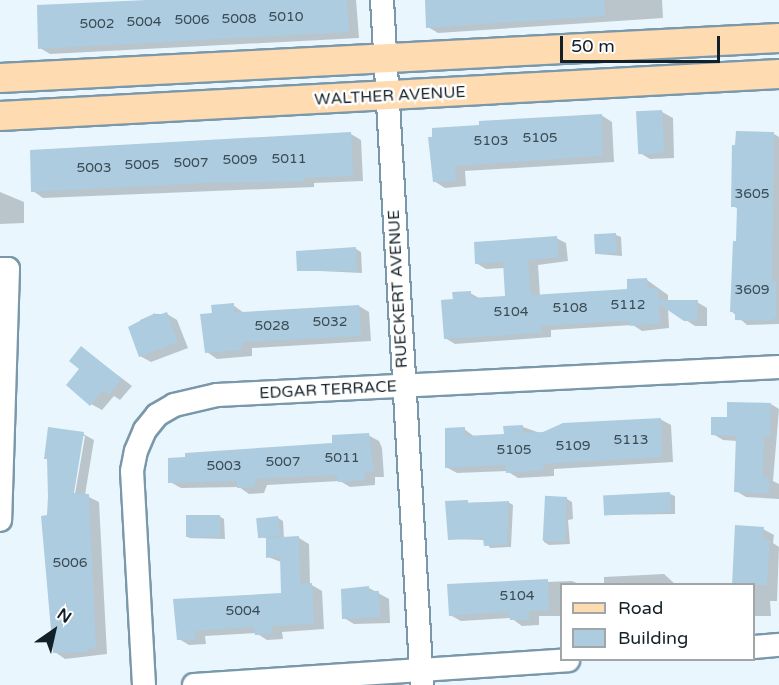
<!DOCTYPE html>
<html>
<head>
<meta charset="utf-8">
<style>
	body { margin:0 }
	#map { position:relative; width:779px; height:685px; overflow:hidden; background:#e9f6fe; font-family:"Varela Round",sans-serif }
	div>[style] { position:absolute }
	.shadow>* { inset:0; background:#0003 }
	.building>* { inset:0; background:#adccdf; transform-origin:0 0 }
	.roads { filter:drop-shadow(2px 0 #7a98aa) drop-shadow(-2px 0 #7a98aa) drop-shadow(0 2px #7a98aa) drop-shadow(0 -2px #7a98aa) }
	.minor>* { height:22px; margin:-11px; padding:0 11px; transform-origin:11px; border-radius:11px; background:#fff }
	.major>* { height:28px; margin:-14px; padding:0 14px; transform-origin:14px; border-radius:14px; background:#fedbb1 }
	span { translate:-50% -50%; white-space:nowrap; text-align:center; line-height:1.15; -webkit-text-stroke:5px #fff; paint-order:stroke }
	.number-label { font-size:14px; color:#3a4b55 }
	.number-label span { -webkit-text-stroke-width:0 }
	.street-label { font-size:16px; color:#142027 }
	.legend { position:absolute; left:560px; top:583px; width:195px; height:78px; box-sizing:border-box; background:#fff; border:2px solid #a1a6a9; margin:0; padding:8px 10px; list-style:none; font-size:18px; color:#142027 }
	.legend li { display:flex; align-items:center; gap:12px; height:30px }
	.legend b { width:30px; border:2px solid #a1a6a9 }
	.north { position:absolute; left:24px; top:601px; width:60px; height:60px; -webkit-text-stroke:4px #fff; paint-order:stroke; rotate:34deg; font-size:16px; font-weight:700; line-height:24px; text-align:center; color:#142027 }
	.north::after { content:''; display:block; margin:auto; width:21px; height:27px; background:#142027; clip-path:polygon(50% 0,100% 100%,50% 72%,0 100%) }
	.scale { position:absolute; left:560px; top:36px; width:160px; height:27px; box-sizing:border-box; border:3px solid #142027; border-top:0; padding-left:8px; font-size:18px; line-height:21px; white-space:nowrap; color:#142027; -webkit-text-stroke:4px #fff; paint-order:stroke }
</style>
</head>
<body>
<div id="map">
	<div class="shadow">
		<i style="clip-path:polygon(172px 0,356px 0,359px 38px,50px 54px,40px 48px)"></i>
		<i style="clip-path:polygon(426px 0,662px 0,663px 18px,438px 33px,428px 27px)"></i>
		<i style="clip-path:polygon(662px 112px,673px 118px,674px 158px,650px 159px,640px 153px)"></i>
		<i style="clip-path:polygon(601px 115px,612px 122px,614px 162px,465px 171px,466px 186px,445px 188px,434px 181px,480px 127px)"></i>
		<i style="clip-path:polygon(351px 134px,361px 140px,363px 181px,314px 183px,314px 187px,43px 198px,33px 191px)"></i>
		<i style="clip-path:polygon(774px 134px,779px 137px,779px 324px,747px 325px,731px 311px,738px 243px,738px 209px,733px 206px)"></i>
		<i style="clip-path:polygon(0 192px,24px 202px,24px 223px,0 224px)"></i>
		<i style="clip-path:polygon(616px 235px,621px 237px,622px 256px,597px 254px)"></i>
		<i style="clip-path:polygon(556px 238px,566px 243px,568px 261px,538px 265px,540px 296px,629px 290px,647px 280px,668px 295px,668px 301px,697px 302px,707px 308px,707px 326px,695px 326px,668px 308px,669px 328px,642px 331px,633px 325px,551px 330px,551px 337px,455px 344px,445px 338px,454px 301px,470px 293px,481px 299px,506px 298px,504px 268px,486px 269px,476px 263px)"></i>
		<i style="clip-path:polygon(356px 249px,361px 252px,362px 273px,298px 270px)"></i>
		<i style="clip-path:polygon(233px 305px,244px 313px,359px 306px,369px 312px,371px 341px,252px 348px,252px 356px,217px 359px,207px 352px,213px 315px)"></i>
		<i style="clip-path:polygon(155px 314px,167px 314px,177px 320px,188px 348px,151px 362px,140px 356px,140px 320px)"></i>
		<i style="clip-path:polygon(82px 348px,132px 386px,120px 400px,114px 396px,102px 410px,91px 404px,82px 369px)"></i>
		<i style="clip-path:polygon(771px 404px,779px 409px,773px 481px,779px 484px,779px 499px,746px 497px,736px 491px,737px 441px,723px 440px,713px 434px,728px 418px)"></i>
		<i style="clip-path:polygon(660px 419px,671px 425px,673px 462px,554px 469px,554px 476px,518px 478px,507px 471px,457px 473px,446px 467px,464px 429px,475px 437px,505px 435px,523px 427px,543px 434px)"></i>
		<i style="clip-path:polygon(evenodd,83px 434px,94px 440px,85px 495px,99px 502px,107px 654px,65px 659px,55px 652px,49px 460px,45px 458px,83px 434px,82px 436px,85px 436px,74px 500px,71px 500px,82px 436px)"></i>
		<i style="clip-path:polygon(368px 435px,379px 441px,382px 448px,384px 477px,375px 477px,375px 485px,350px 487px,340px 481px,267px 485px,264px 493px,249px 494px,239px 487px,181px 488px,170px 482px)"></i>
		<i style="clip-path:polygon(670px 494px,675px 496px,675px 514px,606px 515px)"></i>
		<i style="clip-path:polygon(567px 499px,572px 502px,573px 519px,568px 520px,570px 544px,549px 545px,544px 542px,546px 500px)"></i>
		<i style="clip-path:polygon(508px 502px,513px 505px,511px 547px,490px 548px,485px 540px,449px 539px,447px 503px)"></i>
		<i style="clip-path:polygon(219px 516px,224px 519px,225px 539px,188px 538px)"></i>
		<i style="clip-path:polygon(278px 518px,283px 521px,284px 538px,299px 538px,309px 544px,310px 584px,322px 591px,324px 629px,282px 632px,283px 639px,267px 640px,256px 633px,205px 636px,206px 644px,189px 645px,179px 639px,175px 600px,282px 594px,281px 562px,268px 557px,268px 539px,259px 536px)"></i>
		<i style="clip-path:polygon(763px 529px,774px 535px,773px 543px,779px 547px,777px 601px,770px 601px,771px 616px,754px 616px,754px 584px)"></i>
		<i style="clip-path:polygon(664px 574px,675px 584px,604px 584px,604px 577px)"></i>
		<i style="clip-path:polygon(572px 581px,579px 584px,562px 584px,562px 616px,539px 616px,539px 625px,522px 626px,511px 618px,461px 621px,450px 615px,448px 586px)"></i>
		<i style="clip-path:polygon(369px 588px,389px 599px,390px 623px,354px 624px,344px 618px)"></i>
	</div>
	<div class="building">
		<i style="clip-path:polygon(147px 0,347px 0,349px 32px,38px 49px,37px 5px)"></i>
		<i style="clip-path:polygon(425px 0,604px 0,605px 16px,426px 28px)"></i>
		<i style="left:662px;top:110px;width:43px;height:26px;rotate:87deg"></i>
		<i style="clip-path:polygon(602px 114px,603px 156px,455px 166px,456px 181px,433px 182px,428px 137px,432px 137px,432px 128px,479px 125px,479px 121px)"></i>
		<i style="clip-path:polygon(736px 131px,774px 132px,772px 281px,776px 281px,776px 318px,767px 321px,735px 320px,735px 312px,730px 312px,733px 241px,736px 241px,737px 207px,731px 207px,732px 145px,735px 145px)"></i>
		<i style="clip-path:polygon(351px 132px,353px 176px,304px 178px,304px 182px,206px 183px,31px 192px,30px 150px)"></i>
		<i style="left:616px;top:233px;width:20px;height:22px;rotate:87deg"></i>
		<i style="clip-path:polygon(557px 236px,559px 257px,528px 260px,531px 295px,627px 289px,627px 279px,647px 278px,648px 288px,658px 288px,659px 300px,698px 300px,697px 321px,684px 321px,659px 304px,660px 323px,630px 326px,630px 321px,619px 321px,541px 326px,542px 333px,444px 339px,441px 300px,453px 299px,452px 292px,471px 291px,471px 298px,505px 296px,503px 262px,475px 264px,474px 242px)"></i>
		<i style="clip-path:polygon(356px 247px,357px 271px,297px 271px,296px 251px)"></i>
		<i style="clip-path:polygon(234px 303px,234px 312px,242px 312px,359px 305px,361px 336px,242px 342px,242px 350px,205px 353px,200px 314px,212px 313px,211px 305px)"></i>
		<i style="clip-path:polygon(167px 312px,178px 342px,139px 357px,128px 327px,155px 313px,156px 316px)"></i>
		<i style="clip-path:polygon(81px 346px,122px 379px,109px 395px,103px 390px,90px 406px,66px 385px,79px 369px,69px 361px)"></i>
		<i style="clip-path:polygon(727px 402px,771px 403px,770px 436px,764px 436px,763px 477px,770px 478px,769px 494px,734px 492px,736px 436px,711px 435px,711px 417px,727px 417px)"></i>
		<i style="clip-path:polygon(661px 418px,662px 457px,543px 464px,544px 470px,506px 473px,505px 465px,445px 468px,445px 428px,465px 427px,465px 436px,504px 434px,503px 426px,523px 425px,523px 433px,543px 432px,563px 423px)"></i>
		<i style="clip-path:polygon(48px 427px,84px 432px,74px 493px,89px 494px,96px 648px,88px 648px,88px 652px,53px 653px,41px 516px,47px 515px,48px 497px,47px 459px,44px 459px)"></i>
		<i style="clip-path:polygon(369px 433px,374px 472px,365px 472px,365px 480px,338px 482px,337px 475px,256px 479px,254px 487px,237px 488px,237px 481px,168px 483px,168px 458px,185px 457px,185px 453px,332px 443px,332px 435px)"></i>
		<i style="left:670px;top:492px;width:20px;height:67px;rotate:87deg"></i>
		<i style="left:567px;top:497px;width:45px;height:22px;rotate:93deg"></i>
		<i style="clip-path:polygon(468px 500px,468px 503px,509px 501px,507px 545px,484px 546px,483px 538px,448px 540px,445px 501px)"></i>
		<i style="left:220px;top:515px;width:22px;height:34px;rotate:90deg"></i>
		<i style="left:278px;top:516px;width:20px;height:22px;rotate:84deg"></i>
		<i style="clip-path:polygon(735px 525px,764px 527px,763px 539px,770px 540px,767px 585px,732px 585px)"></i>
		<i style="clip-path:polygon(299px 536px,300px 584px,312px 583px,314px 624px,272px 626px,273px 634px,255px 635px,254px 627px,195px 631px,196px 639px,177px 640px,173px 599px,281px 593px,280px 556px,266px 558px,266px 538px)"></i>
		<i style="clip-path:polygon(548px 579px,549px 610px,529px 611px,529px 620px,510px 620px,509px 612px,449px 616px,447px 584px)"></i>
		<i style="clip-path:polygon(369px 586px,369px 591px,379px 591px,380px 617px,342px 619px,341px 589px)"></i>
	</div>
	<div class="roads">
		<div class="minor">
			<i style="left:382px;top:0;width:686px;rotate:86.66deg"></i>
			<i style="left:0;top:269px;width:8px"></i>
			<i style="left:8px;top:269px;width:251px;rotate:91.8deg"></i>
			<i style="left:754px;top:647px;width:25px;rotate:-5deg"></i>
			<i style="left:144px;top:685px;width:214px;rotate:-93.2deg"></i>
			<i style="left:132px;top:471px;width:20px;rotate:-79deg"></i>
			<i style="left:136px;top:451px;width:23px;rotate:-67deg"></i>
			<i style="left:145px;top:430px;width:19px;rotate:-51deg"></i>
			<i style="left:157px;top:415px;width:20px;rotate:-30deg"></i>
			<i style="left:174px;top:405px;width:44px;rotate:-13.1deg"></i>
			<i style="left:217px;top:395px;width:563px;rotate:-2.85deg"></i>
			<i style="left:194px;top:685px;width:375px;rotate:-3.8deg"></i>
		</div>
		<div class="major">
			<i style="left:0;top:78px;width:780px;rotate:-2.94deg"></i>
			<i style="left:0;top:116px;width:780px;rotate:-3.09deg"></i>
		</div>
	</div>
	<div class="number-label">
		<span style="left:286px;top:17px">5010</span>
		<span style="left:239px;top:19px">5008</span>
		<span style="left:192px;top:20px">5006</span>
		<span style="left:144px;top:22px">5004</span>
		<span style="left:97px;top:24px">5002</span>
		<span style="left:540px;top:138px">5105</span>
		<span style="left:491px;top:141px">5103</span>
		<span style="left:289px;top:159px">5011</span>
		<span style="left:240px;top:160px">5009</span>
		<span style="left:191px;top:163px">5007</span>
		<span style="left:142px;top:165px">5005</span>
		<span style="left:94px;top:168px">5003</span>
		<span style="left:752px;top:194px">3605</span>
		<span style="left:752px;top:290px">3609</span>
		<span style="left:628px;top:305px">5112</span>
		<span style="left:570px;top:308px">5108</span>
		<span style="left:511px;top:312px">5104</span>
		<span style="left:330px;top:322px">5032</span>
		<span style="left:272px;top:326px">5028</span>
		<span style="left:631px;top:440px">5113</span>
		<span style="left:573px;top:446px">5109</span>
		<span style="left:514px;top:450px">5105</span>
		<span style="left:342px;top:458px">5011</span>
		<span style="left:283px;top:462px">5007</span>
		<span style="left:224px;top:466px">5003</span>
		<span style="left:70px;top:563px">5006</span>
		<span style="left:517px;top:596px">5104</span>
		<span style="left:243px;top:611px">5004</span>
	</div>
	<div class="street-label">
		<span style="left:390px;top:96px;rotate:-3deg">WALTHER AVENUE</span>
		<span style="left:398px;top:289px;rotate:-93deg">RUECKERT AVENUE</span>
		<span style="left:328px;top:390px;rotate:-3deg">EDGAR TERRACE</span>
	</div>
	<ul class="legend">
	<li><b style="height:8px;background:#fedbb1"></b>Road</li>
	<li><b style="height:16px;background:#adccdf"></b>Building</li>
	</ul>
	<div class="north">N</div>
	<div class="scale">50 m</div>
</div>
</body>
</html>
